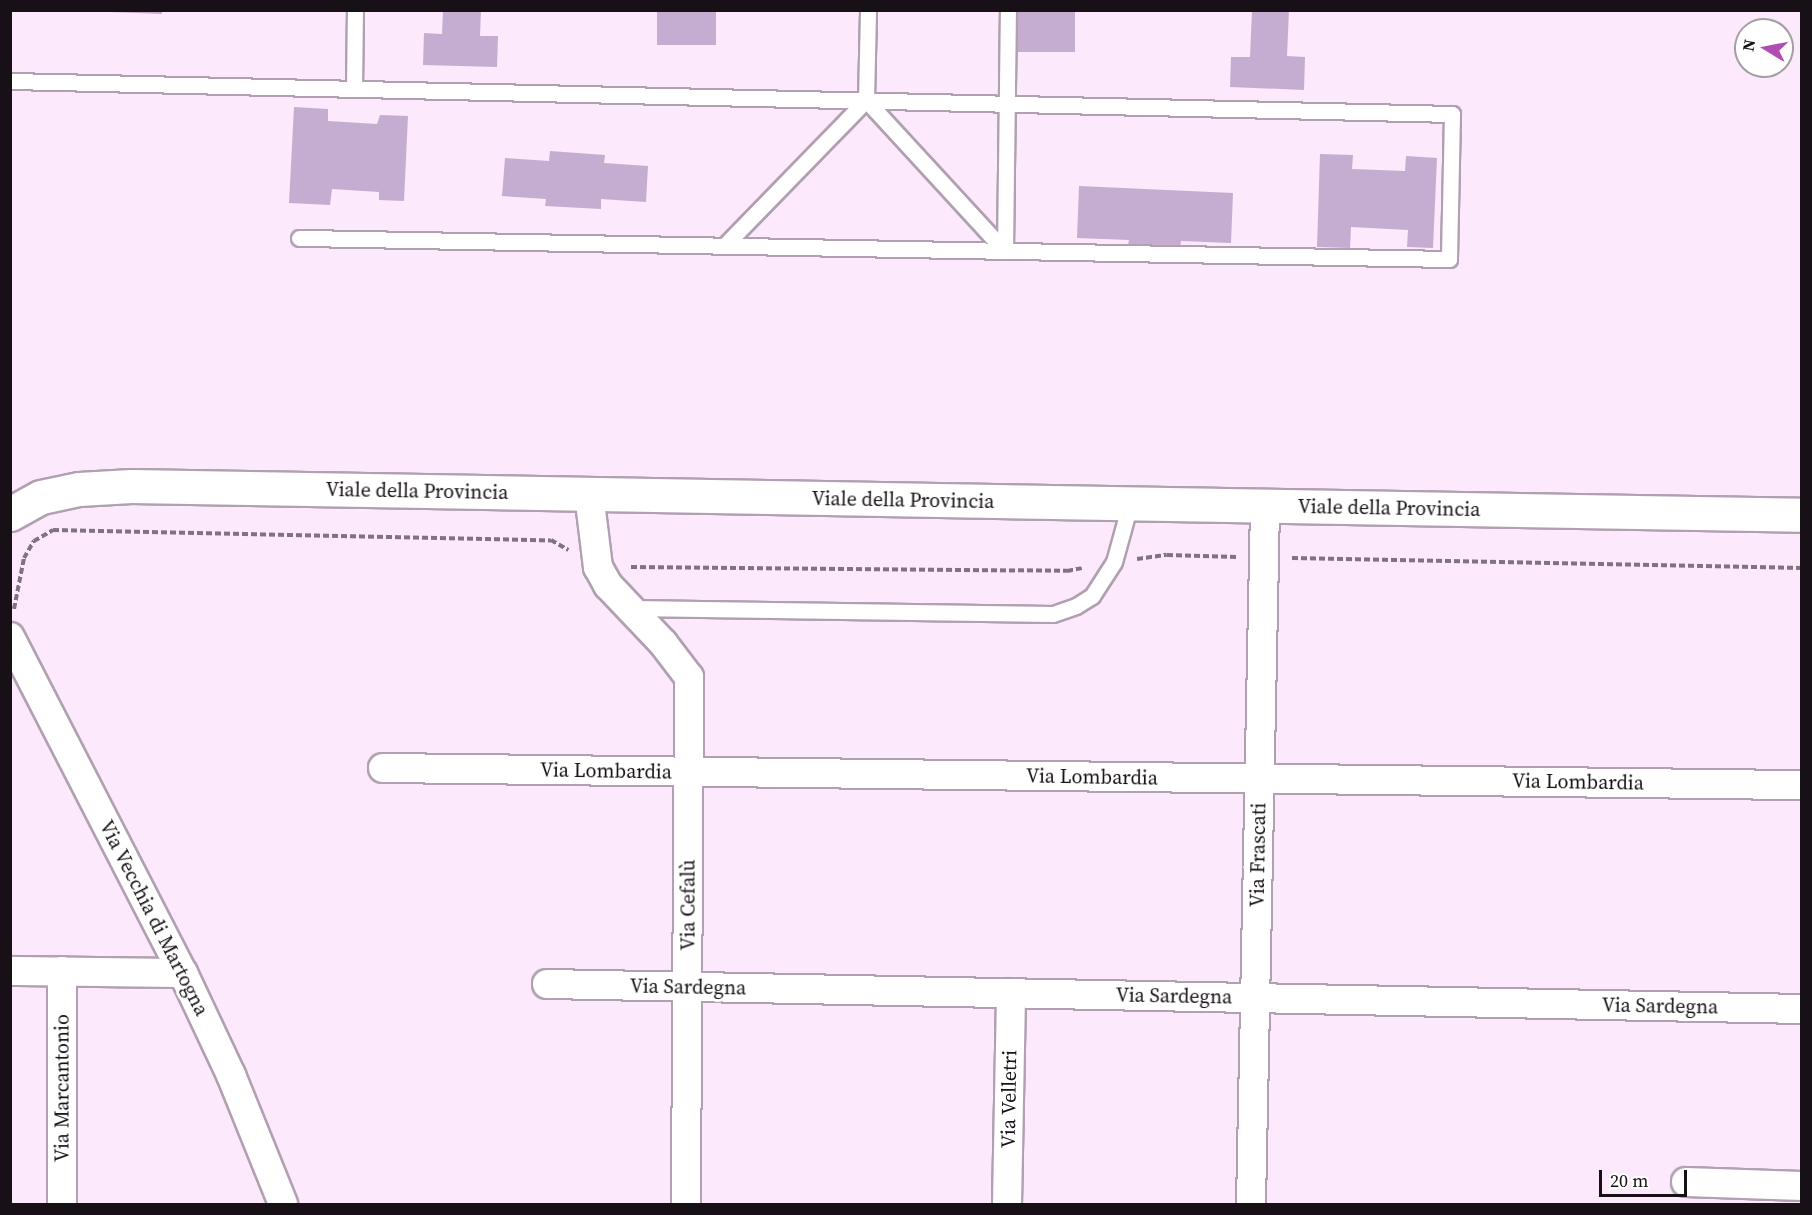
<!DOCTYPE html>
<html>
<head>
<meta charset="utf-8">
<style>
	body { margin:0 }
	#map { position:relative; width:1812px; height:1215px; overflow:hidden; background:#fce9fc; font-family:"Source Serif 4",serif }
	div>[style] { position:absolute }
	.building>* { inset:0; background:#c4add1; transform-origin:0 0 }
	.path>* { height:4px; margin-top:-2px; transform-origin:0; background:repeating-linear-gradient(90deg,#7f737f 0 6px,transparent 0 9px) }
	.roads { filter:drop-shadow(2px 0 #b1a0b1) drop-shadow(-2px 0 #b1a0b1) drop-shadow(0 2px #b1a0b1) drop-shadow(0 -2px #b1a0b1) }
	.lane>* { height:15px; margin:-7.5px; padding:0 7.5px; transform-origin:7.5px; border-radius:7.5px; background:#fff }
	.street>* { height:28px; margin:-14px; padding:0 14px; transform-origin:14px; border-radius:14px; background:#fff }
	.secondary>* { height:33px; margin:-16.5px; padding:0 16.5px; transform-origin:16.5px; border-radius:16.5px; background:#fff }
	span { translate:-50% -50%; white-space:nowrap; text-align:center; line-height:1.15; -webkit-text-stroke:6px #fff; paint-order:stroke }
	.street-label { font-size:20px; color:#171117 }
	.frame { position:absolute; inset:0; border:12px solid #171117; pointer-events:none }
	.north { position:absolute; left:1734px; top:18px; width:60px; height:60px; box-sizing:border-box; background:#fff; border:2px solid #a2a0a2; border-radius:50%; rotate:280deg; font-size:16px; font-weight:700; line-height:24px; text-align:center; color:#171117 }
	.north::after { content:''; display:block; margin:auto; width:21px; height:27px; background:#b04db4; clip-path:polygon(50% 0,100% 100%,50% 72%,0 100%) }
	.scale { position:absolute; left:1599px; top:1170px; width:88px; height:27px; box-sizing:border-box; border:3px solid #171117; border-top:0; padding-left:8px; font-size:18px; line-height:21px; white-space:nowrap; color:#171117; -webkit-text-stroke:4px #fff; paint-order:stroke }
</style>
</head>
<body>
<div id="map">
	<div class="building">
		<i style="clip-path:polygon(110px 10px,162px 10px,162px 14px,110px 12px)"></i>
		<i style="clip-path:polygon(443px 10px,481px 10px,480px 36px,498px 36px,497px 67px,423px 65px,424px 33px,442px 34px)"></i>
		<i style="left:657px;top:10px;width:59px;height:35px"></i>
		<i style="left:1015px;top:10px;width:60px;height:42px"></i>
		<i style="clip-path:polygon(1252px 10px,1289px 10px,1287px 56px,1305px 57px,1304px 90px,1230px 87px,1231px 57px,1250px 57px)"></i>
		<i style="clip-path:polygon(294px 107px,328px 109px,328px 121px,377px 124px,380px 115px,408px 116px,404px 201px,379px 200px,379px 192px,332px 189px,330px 205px,289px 203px)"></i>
		<i style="clip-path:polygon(550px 151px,605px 155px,604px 163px,648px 166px,646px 202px,601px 199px,601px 209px,545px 206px,546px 199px,502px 196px,505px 158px,549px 161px)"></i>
		<i style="clip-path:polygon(1320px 154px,1353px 155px,1352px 169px,1405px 171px,1406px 156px,1437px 158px,1433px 248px,1407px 247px,1408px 230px,1351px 227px,1350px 248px,1317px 247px)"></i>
		<i style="clip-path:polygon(1079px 186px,1233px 193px,1231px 243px,1181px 241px,1180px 247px,1128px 245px,1129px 240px,1077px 238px)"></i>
	</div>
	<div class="path">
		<i style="left:1292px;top:558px;width:510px;rotate:1.12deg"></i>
		<i style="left:1137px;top:559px;width:30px;rotate:-8deg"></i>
		<i style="left:1167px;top:555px;width:70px;rotate:1.6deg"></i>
		<i style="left:631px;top:567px;width:436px;rotate:0.5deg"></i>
		<i style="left:1067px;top:571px;width:15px;rotate:-11deg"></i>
		<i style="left:14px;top:609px;width:52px;rotate:-78.9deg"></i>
		<i style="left:24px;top:558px;width:20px;rotate:-60deg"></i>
		<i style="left:34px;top:541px;width:22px;rotate:-30deg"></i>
		<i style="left:53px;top:530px;width:498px;rotate:1.2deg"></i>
		<i style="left:551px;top:540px;width:20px;rotate:30deg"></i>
	</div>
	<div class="roads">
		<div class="lane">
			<i style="left:10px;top:81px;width:1442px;rotate:1.31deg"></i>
			<i style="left:1452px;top:114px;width:145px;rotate:91.2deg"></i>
			<i style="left:1449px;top:259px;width:1150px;rotate:-178.95deg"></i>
			<i style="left:354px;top:89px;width:79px;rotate:-89.3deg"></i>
			<i style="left:866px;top:100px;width:205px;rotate:47.4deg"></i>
			<i style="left:725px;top:245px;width:202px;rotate:-45.8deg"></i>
			<i style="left:866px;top:100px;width:90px;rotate:-88.7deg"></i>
			<i style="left:1005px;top:251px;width:241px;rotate:-89.3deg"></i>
			<i style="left:631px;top:608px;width:422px;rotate:0.8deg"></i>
			<i style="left:1053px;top:614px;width:24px;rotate:-19deg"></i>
			<i style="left:1076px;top:606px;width:19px;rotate:-32deg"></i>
			<i style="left:1092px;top:596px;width:40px;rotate:-57.1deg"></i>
			<i style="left:1114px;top:562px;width:60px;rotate:-74.6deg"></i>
		</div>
		<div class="street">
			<i style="left:589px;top:494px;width:74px;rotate:83deg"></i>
			<i style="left:598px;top:567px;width:21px;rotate:61deg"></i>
			<i style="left:608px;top:585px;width:80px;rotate:46.5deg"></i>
			<i style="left:663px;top:643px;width:43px;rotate:52.6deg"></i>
			<i style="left:689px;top:677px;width:527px;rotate:90.33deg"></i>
			<i style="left:10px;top:637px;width:378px;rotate:62.8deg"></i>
			<i style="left:183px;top:973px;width:113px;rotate:64.8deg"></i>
			<i style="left:231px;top:1075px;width:139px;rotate:68deg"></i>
			<i style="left:383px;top:768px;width:1419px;rotate:0.69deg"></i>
			<i style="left:10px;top:971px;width:173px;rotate:0.7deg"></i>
			<i style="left:547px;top:984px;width:1255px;rotate:1.14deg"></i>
			<i style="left:1686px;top:1182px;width:116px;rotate:2deg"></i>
			<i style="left:62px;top:1204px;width:233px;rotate:-90deg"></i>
			<i style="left:1007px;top:1204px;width:211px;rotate:-88.9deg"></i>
			<i style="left:1251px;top:1204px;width:698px;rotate:-88.85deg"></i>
		</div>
		<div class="secondary">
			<i style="left:10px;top:514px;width:35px;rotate:-29deg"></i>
			<i style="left:41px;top:497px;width:39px;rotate:-12deg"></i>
			<i style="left:79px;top:489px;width:52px;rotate:-3.3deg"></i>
			<i style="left:131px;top:486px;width:1671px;rotate:0.99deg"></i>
		</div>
	</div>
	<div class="street-label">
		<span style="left:417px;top:491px;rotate:1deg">Viale della Provincia</span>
		<span style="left:903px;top:500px;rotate:1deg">Viale della Provincia</span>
		<span style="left:1389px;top:508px;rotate:1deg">Viale della Provincia</span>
		<span style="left:606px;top:771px;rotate:1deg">Via Lombardia</span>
		<span style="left:1092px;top:777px;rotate:1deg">Via Lombardia</span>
		<span style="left:1578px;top:782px;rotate:1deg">Via Lombardia</span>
		<span style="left:1258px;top:855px;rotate:-89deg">Via Frascati</span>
		<span style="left:688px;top:905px;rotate:-90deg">Via Cefalù</span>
		<span style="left:154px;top:918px;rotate:63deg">Via Vecchia di Martogna</span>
		<span style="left:688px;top:987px;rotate:1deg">Via Sardegna</span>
		<span style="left:1174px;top:996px;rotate:1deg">Via Sardegna</span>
		<span style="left:1660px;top:1006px;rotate:1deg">Via Sardegna</span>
		<span style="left:62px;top:1088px;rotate:-90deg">Via Marcantonio</span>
		<span style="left:1009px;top:1099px;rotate:-89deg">Via Velletri</span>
	</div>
	<div class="frame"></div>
	<div class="north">N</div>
	<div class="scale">20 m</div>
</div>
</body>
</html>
